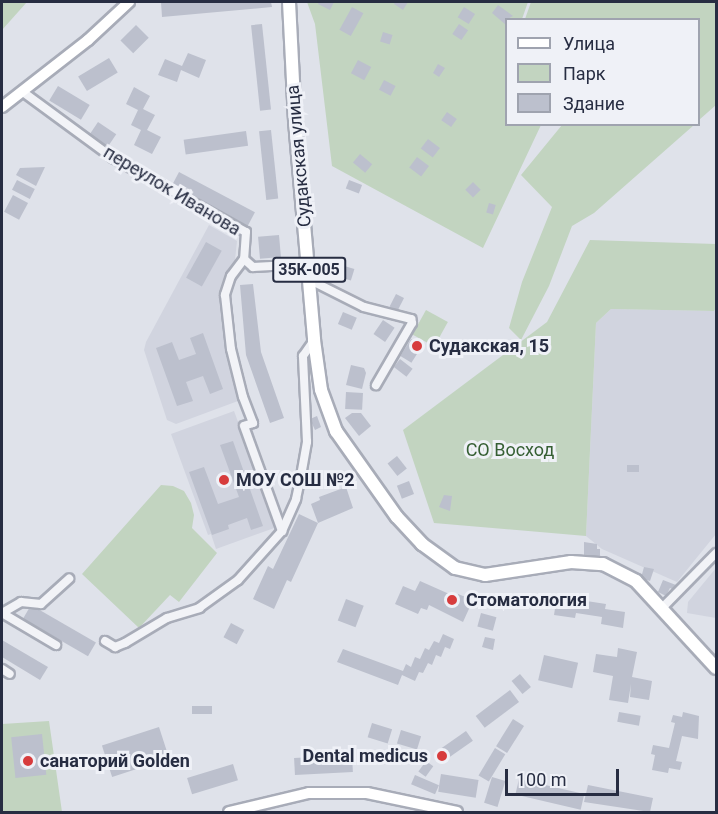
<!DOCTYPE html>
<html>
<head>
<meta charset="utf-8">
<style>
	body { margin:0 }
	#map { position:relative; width:718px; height:814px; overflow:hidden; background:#dfe2ea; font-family:Roboto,sans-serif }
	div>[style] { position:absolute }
	.built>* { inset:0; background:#d1d4df }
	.green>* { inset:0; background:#c2d4c0; transform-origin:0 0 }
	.building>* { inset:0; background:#bcc0cd; transform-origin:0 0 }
	.roads { filter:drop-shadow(2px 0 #a8acb8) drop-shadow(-2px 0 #a8acb8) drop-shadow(0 2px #a8acb8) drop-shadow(0 -2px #a8acb8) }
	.minor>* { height:8px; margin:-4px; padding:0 4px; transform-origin:4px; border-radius:4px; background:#f2f3f7 }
	.secondary>* { height:10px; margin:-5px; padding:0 5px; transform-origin:5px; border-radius:5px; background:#fff }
	.primary>* { height:12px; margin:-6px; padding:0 6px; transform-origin:6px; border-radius:6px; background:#fff }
	.dots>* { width:16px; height:16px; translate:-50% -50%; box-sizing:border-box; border:3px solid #eff1f7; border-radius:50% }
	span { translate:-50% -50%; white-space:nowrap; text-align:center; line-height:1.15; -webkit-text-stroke:6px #eff1f7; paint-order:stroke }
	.shield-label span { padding:2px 4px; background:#eff1f7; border:2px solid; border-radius:4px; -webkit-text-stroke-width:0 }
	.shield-label { font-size:16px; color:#272d42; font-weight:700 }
	.street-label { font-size:18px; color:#272d42 }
	.poi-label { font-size:18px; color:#272d42; font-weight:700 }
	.left { translate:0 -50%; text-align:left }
	.right { translate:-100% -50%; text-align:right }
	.park-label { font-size:18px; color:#355f33 }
	.frame { position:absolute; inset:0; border:3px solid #272d42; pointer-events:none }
	.legend { position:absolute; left:505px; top:18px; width:195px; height:108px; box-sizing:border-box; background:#eff1f7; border:2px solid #9fa3af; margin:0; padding:8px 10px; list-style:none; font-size:18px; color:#272d42 }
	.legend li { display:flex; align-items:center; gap:12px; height:30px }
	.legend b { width:30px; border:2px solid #9fa3af }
	.scale { position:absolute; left:505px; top:769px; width:114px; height:27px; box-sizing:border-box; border:3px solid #272d42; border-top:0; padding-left:8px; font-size:18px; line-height:21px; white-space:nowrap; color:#272d42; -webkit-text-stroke:4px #eff1f7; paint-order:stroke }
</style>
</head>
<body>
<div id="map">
	<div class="built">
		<i style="clip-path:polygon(209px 225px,237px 241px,235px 260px,225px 274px,219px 294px,225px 349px,238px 401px,176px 424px,167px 420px,144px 350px,146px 342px)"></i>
		<i style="clip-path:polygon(716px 308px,716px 534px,677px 582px,602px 549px,586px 536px,596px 323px,611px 309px,714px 311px)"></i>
		<i style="clip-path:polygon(234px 411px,277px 527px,216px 549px,211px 534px,208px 535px,171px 434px)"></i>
		<i style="clip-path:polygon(716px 568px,716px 618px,687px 613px,688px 602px)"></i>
	</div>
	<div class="green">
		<i style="clip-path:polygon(2px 2px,27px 2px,2px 30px)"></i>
		<i style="clip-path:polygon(307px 2px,528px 2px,522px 19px,506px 20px,506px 124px,541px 125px,483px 248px,332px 166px,315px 24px)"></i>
		<i style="clip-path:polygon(531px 2px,716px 2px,716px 105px,699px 120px,698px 20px,525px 19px)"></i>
		<i style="clip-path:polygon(562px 125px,694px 125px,594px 213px,572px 226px,549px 286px,521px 340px,509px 328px,522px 282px,552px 207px,521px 175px)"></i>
		<i style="clip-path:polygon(590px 240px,716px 244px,716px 308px,714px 311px,611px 309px,596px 323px,586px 536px,434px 523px,403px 430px,547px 322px)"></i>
		<i style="left:426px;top:310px;width:25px;height:28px;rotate:29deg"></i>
		<i style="clip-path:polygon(161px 485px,173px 486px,184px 491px,191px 503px,194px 515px,192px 528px,217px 553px,179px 602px,170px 595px,139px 628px,82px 574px)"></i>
		<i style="clip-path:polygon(49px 721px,62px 812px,2px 812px,2px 724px)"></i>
	</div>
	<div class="building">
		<i style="clip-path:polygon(161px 2px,271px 2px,272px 7px,162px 17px)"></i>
		<i style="clip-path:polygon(319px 2px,334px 2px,330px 10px,318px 4px)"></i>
		<i style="clip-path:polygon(395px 2px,408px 2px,403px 10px,394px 4px)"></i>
		<i style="clip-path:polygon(498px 5px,513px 16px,506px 20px,506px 25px,492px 13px)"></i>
		<i style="left:352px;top:7px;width:13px;height:26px;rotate:29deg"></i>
		<i style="left:464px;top:7px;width:13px;height:12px;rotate:32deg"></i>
		<i style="left:262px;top:24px;width:86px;height:11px;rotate:84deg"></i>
		<i style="left:459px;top:24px;width:11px;height:12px;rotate:34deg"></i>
		<i style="left:136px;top:25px;width:18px;height:22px;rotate:45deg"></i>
		<i style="left:383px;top:32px;width:10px;height:10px;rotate:17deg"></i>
		<i style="clip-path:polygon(188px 53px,206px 60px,199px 78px,181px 70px,177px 82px,158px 75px,165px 59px,182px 66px)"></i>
		<i style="left:109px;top:58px;width:17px;height:36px;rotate:59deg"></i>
		<i style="left:358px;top:60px;width:15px;height:15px;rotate:28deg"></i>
		<i style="clip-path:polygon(438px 64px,445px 68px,439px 77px,433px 73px)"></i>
		<i style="left:384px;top:80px;width:13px;height:11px;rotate:27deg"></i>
		<i style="left:58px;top:86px;width:37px;height:17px;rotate:31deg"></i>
		<i style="clip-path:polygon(134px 87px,150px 96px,143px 109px,155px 115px,147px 130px,161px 137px,152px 154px,134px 145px,141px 130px,131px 125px,138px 110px,126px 104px)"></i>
		<i style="left:447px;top:112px;width:12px;height:10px;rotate:35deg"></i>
		<i style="left:98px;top:122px;width:22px;height:16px;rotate:34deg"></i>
		<i style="left:271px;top:130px;width:69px;height:12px;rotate:84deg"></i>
		<i style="left:246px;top:131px;width:15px;height:63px;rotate:82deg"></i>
		<i style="left:428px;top:139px;width:15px;height:12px;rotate:37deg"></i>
		<i style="left:360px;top:154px;width:16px;height:11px;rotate:40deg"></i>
		<i style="left:417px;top:157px;width:15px;height:13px;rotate:37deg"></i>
		<i style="clip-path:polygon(45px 167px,36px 186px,16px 175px,20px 168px)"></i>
		<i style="left:179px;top:172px;width:86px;height:16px;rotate:28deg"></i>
		<i style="left:17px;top:180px;width:20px;height:11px;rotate:27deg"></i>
		<i style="left:349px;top:180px;width:14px;height:9px;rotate:21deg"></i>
		<i style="left:473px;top:182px;width:11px;height:11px;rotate:45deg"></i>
		<i style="left:13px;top:195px;width:17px;height:19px;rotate:28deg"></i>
		<i style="left:489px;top:203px;width:7px;height:10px;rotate:16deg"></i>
		<i style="left:279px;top:235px;width:22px;height:21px;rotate:85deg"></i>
		<i style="left:206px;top:242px;width:18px;height:41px;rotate:29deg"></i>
		<i style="left:341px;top:265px;width:14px;height:12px;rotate:17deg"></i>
		<i style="clip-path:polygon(253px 284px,261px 352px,284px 418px,270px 423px,246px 355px,240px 285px)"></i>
		<i style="left:396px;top:294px;width:9px;height:14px;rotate:27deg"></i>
		<i style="left:343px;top:312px;width:15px;height:13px;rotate:23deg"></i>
		<i style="left:383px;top:320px;width:14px;height:17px;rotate:34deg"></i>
		<i style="clip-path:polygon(203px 333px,223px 389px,210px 394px,203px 376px,186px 382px,193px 401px,177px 406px,156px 348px,172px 342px,179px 360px,196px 354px,190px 338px)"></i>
		<i style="left:411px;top:339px;width:13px;height:20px;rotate:32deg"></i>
		<i style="left:400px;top:359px;width:16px;height:10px;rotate:38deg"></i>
		<i style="clip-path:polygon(351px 365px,364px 368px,366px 373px,362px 389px,346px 385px)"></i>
		<i style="left:346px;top:392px;width:17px;height:17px;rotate:3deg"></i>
		<i style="clip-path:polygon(352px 413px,361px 413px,371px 426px,359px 436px,345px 418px)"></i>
		<i style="clip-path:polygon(317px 416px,321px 427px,315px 430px,310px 419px)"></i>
		<i style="clip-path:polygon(233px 441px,263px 526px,251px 530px,247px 518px,228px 525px,229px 529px,212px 535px,189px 472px,204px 467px,218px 504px,239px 497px,220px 445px)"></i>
		<i style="left:397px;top:456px;width:16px;height:12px;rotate:52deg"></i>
		<i style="left:627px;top:465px;width:12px;height:7px"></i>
		<i style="left:409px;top:481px;width:14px;height:13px;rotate:69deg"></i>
		<i style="clip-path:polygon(346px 487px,353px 508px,318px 523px,311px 504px,320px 500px,319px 497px)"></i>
		<i style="clip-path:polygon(444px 495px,452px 496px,450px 511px,439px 507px)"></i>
		<i style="clip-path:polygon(299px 514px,318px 523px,291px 582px,287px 580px,274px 609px,253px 599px,268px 566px,273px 569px)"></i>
		<i style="clip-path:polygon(584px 542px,597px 544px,597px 549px,600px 549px,600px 558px,584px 556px)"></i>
		<i style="clip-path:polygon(644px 567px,654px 569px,650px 581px,641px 578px)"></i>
		<i style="clip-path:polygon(663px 580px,676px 585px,674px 590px,670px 588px,666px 596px,658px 592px)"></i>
		<i style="clip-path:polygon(420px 581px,456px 597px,458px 594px,473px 600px,463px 622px,429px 605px,427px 610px,421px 608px,418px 614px,395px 604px,403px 586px,415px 591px)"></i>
		<i style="left:346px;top:599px;width:19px;height:23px;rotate:21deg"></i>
		<i style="clip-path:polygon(580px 600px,606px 604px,605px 609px,625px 612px,623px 628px,601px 624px,602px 617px,576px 613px,575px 618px,554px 615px,556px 602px,579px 605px)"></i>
		<i style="left:31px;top:605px;width:75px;height:16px;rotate:30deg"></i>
		<i style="left:481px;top:613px;width:16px;height:14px;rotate:15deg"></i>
		<i style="left:231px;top:623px;width:15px;height:16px;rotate:28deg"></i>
		<i style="clip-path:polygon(443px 634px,454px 639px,450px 649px,445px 647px,441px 657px,436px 655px,432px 665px,428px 663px,423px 673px,419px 672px,415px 681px,402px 675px,398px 685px,337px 662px,343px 649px,403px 671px,406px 664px,411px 667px,415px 657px,420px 659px,425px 648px,429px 650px,434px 641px,439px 643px)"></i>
		<i style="clip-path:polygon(485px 637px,495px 639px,493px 650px,482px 647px)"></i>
		<i style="clip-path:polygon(2px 640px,48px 667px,40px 680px,2px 657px)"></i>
		<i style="clip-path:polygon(618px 648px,637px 652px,632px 677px,652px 681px,649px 700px,630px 697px,631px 684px,628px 703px,609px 700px,613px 676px,593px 672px,596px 654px,617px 657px)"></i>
		<i style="left:544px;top:655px;width:35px;height:26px;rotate:13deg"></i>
		<i style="left:520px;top:674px;width:17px;height:11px;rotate:50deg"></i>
		<i style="left:510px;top:690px;width:15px;height:43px;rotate:53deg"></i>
		<i style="left:212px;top:706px;width:8px;height:20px;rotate:90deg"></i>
		<i style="left:619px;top:712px;width:22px;height:10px;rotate:10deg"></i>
		<i style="clip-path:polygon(683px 712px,699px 716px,698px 739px,682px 736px,676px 761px,682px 762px,680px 770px,669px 768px,668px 773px,652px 770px,655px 755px,651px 754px,653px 745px,669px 748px,675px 723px,671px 722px,673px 715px,682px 717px)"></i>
		<i style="left:513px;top:719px;width:13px;height:32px;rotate:32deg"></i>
		<i style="left:372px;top:723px;width:21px;height:15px;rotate:17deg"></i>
		<i style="left:159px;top:727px;width:33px;height:60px;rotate:72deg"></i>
		<i style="left:401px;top:730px;width:21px;height:14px;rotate:17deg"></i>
		<i style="left:466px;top:731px;width:12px;height:34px;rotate:55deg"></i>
		<i style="left:42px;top:734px;width:41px;height:31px;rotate:84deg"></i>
		<i style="left:495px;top:748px;width:12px;height:32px;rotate:31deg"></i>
		<i style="left:352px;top:755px;width:17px;height:58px;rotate:87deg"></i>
		<i style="left:426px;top:761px;width:9px;height:13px;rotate:36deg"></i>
		<i style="left:233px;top:764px;width:17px;height:48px;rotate:73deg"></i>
		<i style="left:441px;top:774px;width:38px;height:18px;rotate:9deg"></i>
		<i style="left:415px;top:775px;width:26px;height:10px;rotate:23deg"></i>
		<i style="left:492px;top:777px;width:14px;height:27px;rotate:17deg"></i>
		<i style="left:519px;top:779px;width:67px;height:16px;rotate:13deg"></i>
		<i style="clip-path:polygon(588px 785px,653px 798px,650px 812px,584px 802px)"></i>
	</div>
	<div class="roads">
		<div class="minor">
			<i style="left:23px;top:92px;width:112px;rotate:36.3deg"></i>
			<i style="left:113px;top:158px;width:152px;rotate:29.1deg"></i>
			<i style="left:246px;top:232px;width:27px;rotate:94deg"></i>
			<i style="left:244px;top:259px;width:12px;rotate:42deg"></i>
			<i style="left:253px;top:267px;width:56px;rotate:-3.1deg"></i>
			<i style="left:244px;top:259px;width:21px;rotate:127deg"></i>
			<i style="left:231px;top:276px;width:20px;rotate:108deg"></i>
			<i style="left:225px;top:295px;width:54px;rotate:83.7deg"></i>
			<i style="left:231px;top:349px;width:49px;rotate:76deg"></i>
			<i style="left:243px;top:397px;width:28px;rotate:69deg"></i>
			<i style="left:253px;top:423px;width:9px;rotate:162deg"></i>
			<i style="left:244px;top:426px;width:112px;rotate:70.1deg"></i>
			<i style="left:310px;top:280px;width:60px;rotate:26.6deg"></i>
			<i style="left:364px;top:307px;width:49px;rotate:14.3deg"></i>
			<i style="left:411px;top:319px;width:4px;rotate:76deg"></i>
			<i style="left:412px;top:323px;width:72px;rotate:120.1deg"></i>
			<i style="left:662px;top:608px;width:77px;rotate:-45.5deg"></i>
			<i style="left:2px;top:613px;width:22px;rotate:-30deg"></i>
			<i style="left:21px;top:602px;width:20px;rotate:6deg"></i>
			<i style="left:41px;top:604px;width:38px;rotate:-42deg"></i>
			<i style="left:2px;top:613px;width:63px;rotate:30.7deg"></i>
			<i style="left:105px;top:641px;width:12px;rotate:31deg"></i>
			<i style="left:115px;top:647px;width:11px;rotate:-22deg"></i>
			<i style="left:125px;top:643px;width:49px;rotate:-30.8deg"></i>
			<i style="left:167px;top:618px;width:34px;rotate:-17deg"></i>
			<i style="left:199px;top:608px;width:48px;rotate:-35.7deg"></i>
			<i style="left:238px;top:580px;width:66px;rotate:-48.1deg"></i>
			<i style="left:282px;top:531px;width:35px;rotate:-66deg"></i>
			<i style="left:296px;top:499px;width:24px;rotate:-78deg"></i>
			<i style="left:301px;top:476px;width:35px;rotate:-80deg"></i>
			<i style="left:307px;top:442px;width:86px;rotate:-92.7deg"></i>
			<i style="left:303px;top:356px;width:19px;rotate:-55deg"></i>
			<i style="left:2px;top:669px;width:9px;rotate:32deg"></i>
		</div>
		<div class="secondary">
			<i style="left:2px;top:107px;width:109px;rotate:-37.9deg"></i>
			<i style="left:88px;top:40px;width:56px;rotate:-42.8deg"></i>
			<i style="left:229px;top:812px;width:82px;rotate:-13.4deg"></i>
			<i style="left:309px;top:793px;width:58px"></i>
			<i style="left:367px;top:793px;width:92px;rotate:11.9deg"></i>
		</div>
		<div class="primary">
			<i style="left:289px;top:2px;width:119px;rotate:87.1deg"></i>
			<i style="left:295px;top:121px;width:220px;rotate:85deg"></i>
			<i style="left:314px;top:340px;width:50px;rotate:82deg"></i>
			<i style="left:321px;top:390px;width:44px;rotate:69.9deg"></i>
			<i style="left:336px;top:431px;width:105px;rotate:54.7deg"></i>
			<i style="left:397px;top:517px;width:37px;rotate:47deg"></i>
			<i style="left:422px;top:544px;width:41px;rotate:36deg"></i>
			<i style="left:455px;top:568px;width:31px;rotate:13deg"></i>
			<i style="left:485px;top:575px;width:87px;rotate:-8.6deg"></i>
			<i style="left:571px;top:562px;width:32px;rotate:4deg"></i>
			<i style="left:603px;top:564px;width:37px;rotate:27deg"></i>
			<i style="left:636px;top:581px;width:118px;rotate:47.4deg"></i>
		</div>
	</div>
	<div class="dots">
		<i style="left:417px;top:346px;background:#d73c3d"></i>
		<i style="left:224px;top:480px;background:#d73c3d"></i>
		<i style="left:452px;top:600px;background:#d73c3d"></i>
		<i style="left:442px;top:756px;background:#d73c3d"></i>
		<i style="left:28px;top:761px;background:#d73c3d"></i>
	</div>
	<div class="shield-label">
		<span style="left:309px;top:270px">35К-005</span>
	</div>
	<div class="street-label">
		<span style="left:299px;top:156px;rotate:-95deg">Судакская улица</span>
		<span style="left:172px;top:191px;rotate:31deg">переулок Иванова</span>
	</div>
	<div class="poi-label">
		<span class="left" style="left:429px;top:346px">Судакская, 15</span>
		<span class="left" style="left:236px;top:480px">МОУ СОШ №2</span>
		<span class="left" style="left:466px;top:600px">Стоматология</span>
		<span class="right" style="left:428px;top:756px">Dental medicus</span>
		<span class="left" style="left:40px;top:761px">санаторий Golden</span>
	</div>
	<div class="park-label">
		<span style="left:510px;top:450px">СО Восход</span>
	</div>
	<div class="frame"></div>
	<ul class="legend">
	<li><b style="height:8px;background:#fff"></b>Улица</li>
	<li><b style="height:16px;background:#c2d4c0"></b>Парк</li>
	<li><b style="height:16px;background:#bcc0cd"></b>Здание</li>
	</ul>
	<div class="scale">100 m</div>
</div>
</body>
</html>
